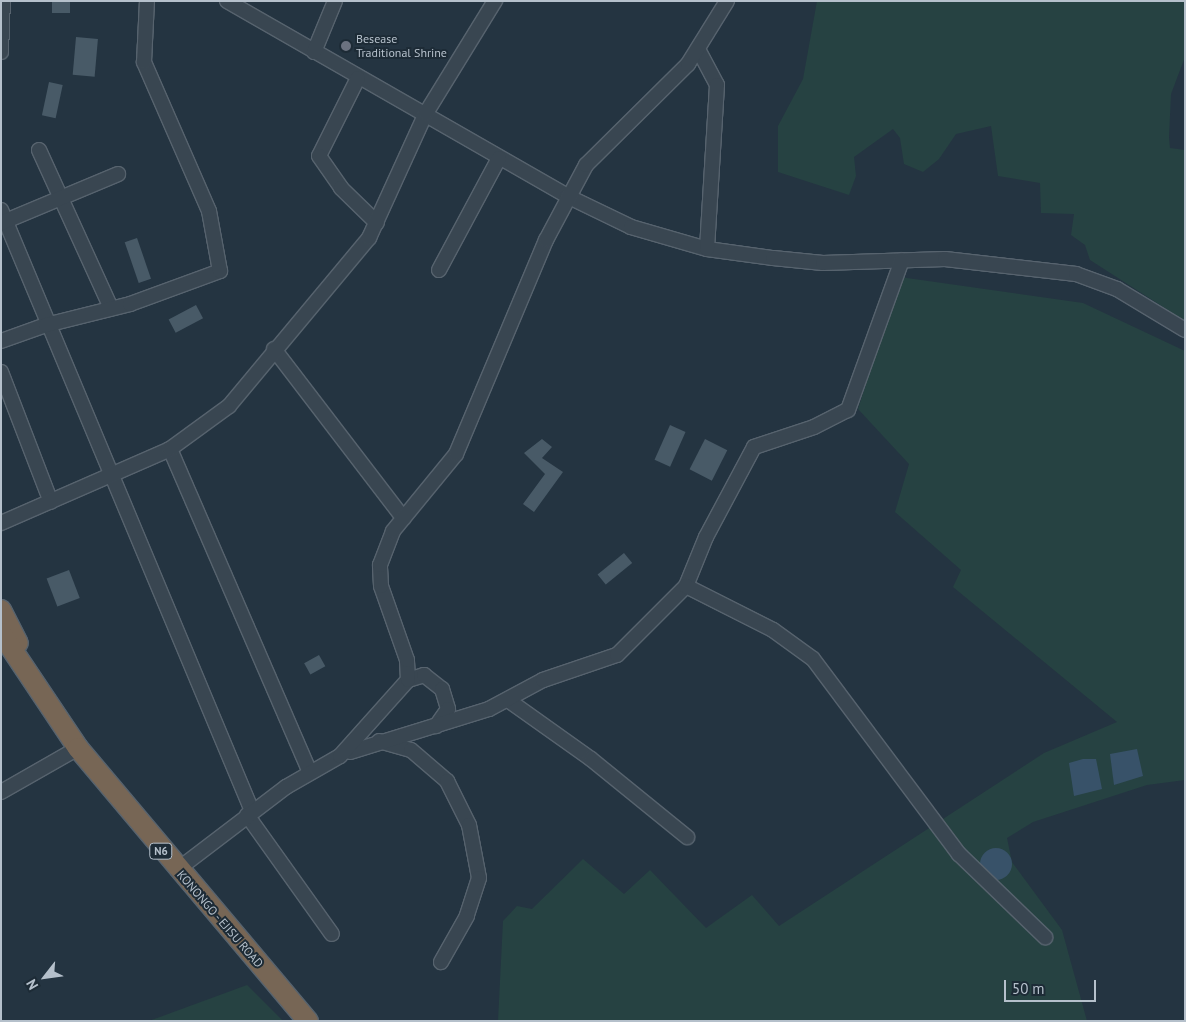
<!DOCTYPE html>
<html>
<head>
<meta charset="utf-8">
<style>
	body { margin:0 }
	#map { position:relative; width:1186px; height:1022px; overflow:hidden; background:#243441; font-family:"PT Sans",sans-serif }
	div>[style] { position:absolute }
	.green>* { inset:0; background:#264242 }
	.water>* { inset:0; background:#385269 }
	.round { border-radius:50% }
	.building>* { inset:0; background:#485a67; transform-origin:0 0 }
	.roads { filter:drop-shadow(1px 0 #57636e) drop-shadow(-1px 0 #57636e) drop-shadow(0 1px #57636e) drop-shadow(0 -1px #57636e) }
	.minor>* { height:14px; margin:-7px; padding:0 7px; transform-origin:7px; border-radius:7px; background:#394651 }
	.highway>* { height:20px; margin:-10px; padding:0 10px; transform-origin:10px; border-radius:10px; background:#765 }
	.dots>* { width:14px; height:14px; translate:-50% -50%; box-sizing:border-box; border:2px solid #1d2b36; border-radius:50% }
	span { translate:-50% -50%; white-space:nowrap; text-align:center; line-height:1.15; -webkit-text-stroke:4px #1d2b36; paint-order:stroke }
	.shield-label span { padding:1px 4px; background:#1d2b36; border:1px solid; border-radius:4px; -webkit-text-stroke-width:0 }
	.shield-label { font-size:11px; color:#b5c0cb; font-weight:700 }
	.poi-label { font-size:12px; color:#b5c0cb }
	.left { translate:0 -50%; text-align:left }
	.street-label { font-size:12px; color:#b5c0cb }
	.frame { position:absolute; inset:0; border:2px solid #b5c0cb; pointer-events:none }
	.north { position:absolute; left:20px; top:952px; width:50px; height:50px; -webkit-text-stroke:4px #1d2b36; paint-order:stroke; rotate:240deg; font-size:14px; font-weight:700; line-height:20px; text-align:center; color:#b5c0cb }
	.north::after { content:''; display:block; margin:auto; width:18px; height:22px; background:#b5c0cb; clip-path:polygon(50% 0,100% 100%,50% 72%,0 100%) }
	.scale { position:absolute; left:1004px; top:980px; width:92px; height:22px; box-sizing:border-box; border:2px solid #b5c0cb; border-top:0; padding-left:6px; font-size:15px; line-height:18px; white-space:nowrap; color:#b5c0cb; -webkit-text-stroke:4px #1d2b36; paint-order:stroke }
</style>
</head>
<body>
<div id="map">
	<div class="green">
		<i style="clip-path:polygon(817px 1px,1185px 1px,1185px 57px,1171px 94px,1169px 137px,1170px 148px,1185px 150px,1185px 321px,1090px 260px,1085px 245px,1071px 235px,1074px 214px,1041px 213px,1040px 183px,998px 176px,991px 126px,956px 134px,939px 159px,923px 172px,904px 164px,900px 138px,893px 129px,854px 157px,856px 176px,849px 195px,778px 172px,778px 126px,803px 79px)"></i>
		<i style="clip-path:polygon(900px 277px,1083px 303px,1185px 351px,1185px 780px,1147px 785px,1033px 822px,1007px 838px,1012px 862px,1062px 930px,1087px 1021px,498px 1021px,503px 921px,517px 906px,532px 909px,583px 859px,624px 894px,650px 870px,706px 928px,752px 895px,779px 926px,1044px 753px,1117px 722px,953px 587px,961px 570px,895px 512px,909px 464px,858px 409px)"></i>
		<i style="clip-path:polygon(247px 985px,283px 1021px,149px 1021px)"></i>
	</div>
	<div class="water">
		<i style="clip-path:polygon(1137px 749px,1143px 776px,1114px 785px,1110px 754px)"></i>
		<i style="clip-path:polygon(1083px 759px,1096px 759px,1102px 789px,1074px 796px,1069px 763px)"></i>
		<i class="round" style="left:980px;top:848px;width:32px;height:32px"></i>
	</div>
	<div class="building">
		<i style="left:52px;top:1px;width:18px;height:12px"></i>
		<i style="left:76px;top:37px;width:22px;height:38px;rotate:5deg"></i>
		<i style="left:49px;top:82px;width:14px;height:34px;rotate:12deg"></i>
		<i style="left:137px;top:238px;width:43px;height:13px;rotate:71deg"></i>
		<i style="left:196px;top:305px;width:15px;height:31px;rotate:62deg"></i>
		<i style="left:670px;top:425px;width:17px;height:38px;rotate:24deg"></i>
		<i style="clip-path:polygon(542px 439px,552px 447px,542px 458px,563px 472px,534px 512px,523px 504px,545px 474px,524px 453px)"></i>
		<i style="left:705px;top:439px;width:25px;height:34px;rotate:27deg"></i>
		<i style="left:624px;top:553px;width:13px;height:34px;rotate:51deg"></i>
		<i style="left:69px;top:570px;width:30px;height:24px;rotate:69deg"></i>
		<i style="left:319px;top:655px;width:13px;height:17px;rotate:61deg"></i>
	</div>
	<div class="roads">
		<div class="minor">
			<i style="left:227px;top:1px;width:392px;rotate:29.8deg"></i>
			<i style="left:567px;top:196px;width:71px;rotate:25.8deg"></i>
			<i style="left:631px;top:227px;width:79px;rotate:16.1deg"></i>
			<i style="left:707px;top:249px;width:67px;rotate:7.8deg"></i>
			<i style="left:773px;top:258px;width:50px;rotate:5.7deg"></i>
			<i style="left:823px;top:263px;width:122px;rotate:-1.9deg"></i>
			<i style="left:945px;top:259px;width:132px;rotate:6.5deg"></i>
			<i style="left:1076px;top:274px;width:44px;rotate:20.1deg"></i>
			<i style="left:1117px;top:289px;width:79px;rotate:31.1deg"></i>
			<i style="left:699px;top:51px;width:38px;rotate:62deg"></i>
			<i style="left:717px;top:85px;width:164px;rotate:93.5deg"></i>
			<i style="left:1px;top:52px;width:51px;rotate:-87.8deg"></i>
			<i style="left:314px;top:52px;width:55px;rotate:-67.6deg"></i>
			<i style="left:358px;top:78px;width:87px;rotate:116.6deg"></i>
			<i style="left:319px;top:156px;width:39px;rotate:55deg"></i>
			<i style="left:341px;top:188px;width:50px;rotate:44.2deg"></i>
			<i style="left:39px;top:150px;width:174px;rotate:65.5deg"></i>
			<i style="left:1px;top:210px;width:651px;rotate:67.33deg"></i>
			<i style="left:1px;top:223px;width:127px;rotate:-22.7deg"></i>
			<i style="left:439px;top:270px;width:127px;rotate:-61.8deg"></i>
			<i style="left:1px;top:341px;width:48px;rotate:-19.6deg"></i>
			<i style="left:46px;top:325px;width:87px;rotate:-14deg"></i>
			<i style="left:130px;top:304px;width:96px;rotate:-20.1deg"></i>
			<i style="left:220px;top:271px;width:61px;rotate:-100.4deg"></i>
			<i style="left:209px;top:211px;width:163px;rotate:-113.6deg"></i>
			<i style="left:144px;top:62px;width:61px;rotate:-87.2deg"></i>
			<i style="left:274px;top:349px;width:213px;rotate:52.6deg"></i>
			<i style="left:1px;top:372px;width:139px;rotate:69deg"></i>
			<i style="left:170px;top:449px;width:352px;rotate:66.6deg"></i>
			<i style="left:1px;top:523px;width:184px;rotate:-23.6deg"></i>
			<i style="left:170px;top:449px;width:73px;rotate:-36.1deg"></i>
			<i style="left:229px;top:406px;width:219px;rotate:-50.2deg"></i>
			<i style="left:369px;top:238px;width:137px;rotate:-65.5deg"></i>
			<i style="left:426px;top:113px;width:132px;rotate:-58.4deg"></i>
			<i style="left:686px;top:586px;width:53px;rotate:-67.8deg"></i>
			<i style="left:706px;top:537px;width:102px;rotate:-61.9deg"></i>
			<i style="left:754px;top:447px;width:63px;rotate:-18.4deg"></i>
			<i style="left:814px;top:427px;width:38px;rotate:-27deg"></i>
			<i style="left:848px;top:410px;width:159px;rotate:-70.2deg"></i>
			<i style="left:408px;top:680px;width:17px;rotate:-17deg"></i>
			<i style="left:424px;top:675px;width:23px;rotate:38deg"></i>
			<i style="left:442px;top:689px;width:21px;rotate:73deg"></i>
			<i style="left:448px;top:709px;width:21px;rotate:125deg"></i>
			<i style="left:508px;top:700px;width:102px;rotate:35.4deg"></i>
			<i style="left:591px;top:759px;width:124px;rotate:39.1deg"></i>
			<i style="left:379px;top:741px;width:33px;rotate:16deg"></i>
			<i style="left:411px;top:750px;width:48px;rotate:40.7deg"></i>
			<i style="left:447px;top:781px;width:49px;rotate:63.4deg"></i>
			<i style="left:469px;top:825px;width:54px;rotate:79.3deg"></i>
			<i style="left:479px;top:878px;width:40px;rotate:108deg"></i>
			<i style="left:467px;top:916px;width:53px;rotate:119.5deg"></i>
			<i style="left:350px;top:752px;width:145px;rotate:-17.2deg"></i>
			<i style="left:489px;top:709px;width:61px;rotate:-28.2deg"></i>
			<i style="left:543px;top:680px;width:78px;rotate:-18.7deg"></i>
			<i style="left:617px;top:655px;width:98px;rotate:-45deg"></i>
			<i style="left:686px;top:586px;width:97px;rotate:26.8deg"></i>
			<i style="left:773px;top:630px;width:49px;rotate:35.9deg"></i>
			<i style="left:813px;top:659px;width:244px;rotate:53.2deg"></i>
			<i style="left:959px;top:854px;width:120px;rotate:44deg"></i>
			<i style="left:1px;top:792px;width:89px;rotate:-29.7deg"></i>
			<i style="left:247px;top:815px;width:146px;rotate:54.5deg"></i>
			<i style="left:177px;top:870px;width:137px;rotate:-37.3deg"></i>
			<i style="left:286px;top:787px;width:62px;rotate:-29.9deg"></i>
			<i style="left:340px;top:756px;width:102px;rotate:-48.2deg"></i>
			<i style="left:408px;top:680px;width:20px;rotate:-93deg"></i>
			<i style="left:407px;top:660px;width:78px;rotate:-109.4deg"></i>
			<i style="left:381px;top:586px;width:21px;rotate:-93deg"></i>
			<i style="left:380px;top:565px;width:36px;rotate:-69deg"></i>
			<i style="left:393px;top:531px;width:99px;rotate:-50.7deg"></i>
			<i style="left:456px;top:454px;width:232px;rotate:-67.2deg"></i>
			<i style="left:546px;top:240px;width:85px;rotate:-61.9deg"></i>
			<i style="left:586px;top:165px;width:144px;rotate:-44.7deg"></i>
			<i style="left:688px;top:64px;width:74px;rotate:-58.2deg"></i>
		</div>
		<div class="highway">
			<i style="left:1px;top:610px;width:37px;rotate:63deg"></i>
			<i style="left:1px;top:633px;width:138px;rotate:56.2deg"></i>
			<i style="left:78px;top:748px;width:357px;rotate:49.9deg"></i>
		</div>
	</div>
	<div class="dots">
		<i style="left:346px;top:46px;background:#6b7280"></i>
	</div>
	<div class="shield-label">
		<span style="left:161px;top:851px">N6</span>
	</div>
	<div class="poi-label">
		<span class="left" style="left:356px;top:46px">Besease<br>Traditional Shrine</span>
	</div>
	<div class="street-label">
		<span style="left:220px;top:919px;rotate:49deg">KONONGO - EJISU ROAD</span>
	</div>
	<div class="frame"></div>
	<div class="north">N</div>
	<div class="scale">50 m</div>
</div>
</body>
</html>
